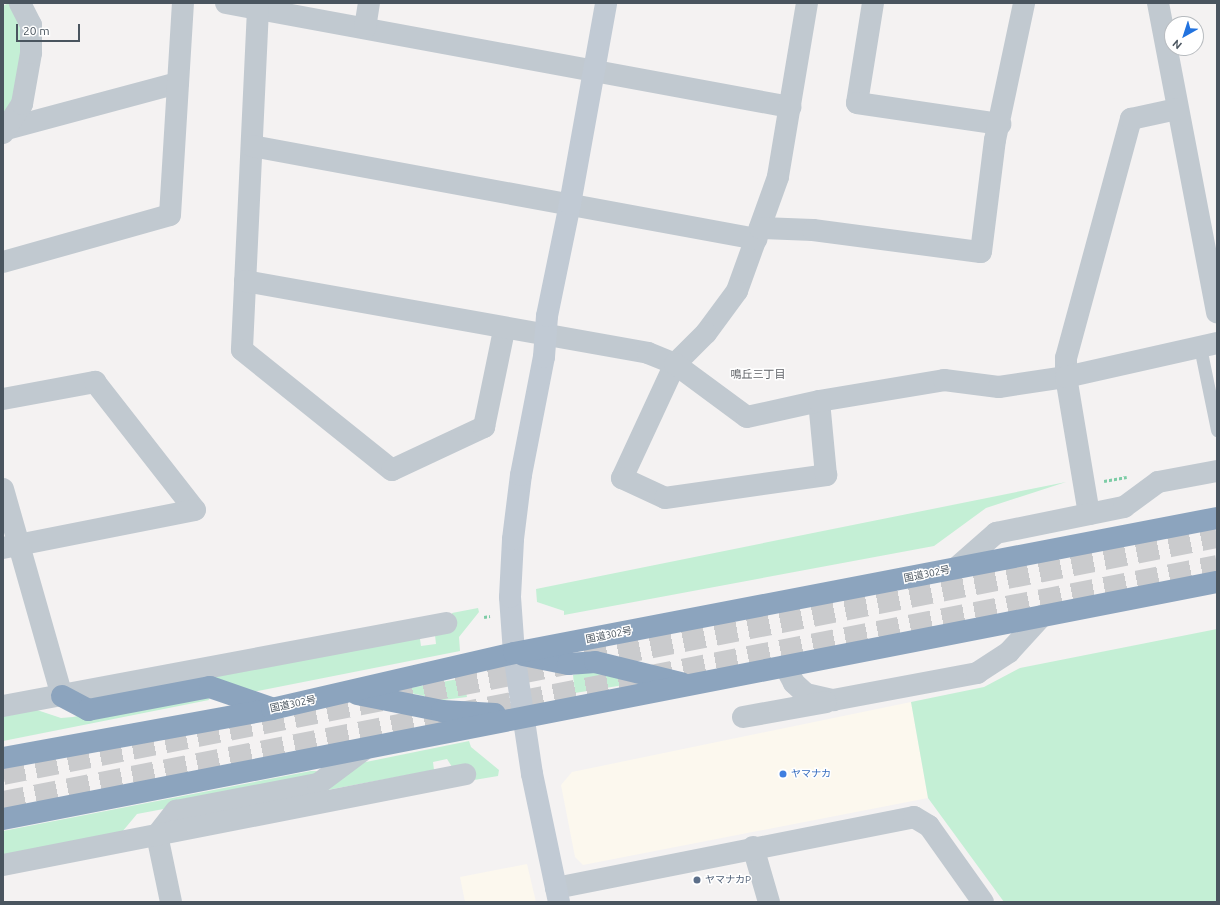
<!DOCTYPE html>
<html>
<head>
<meta charset="utf-8">
<style>
	body { margin:0 }
	#map { position:relative; width:1220px; height:905px; overflow:hidden; background:#f4f2f2; font-family:Ubuntu,"Noto Sans JP",sans-serif }
	div>[style] { position:absolute }
	.commercial>* { inset:0; background:#fcf8ee }
	.green>* { inset:0; background:#c4efd5 }
	.highway-tunnel>* { height:22px; margin-top:-11px; transform-origin:0; background:repeating-linear-gradient(90deg,#cacbcd 0 22px,transparent 0 33px) }
	.path>* { height:2.5px; margin-top:-1.25px; transform-origin:0; background:repeating-linear-gradient(90deg,#7dcca6 0 3px,transparent 0 5px) }
	.lane>* { height:13px; margin:-6.5px; padding:0 6.5px; transform-origin:6.5px; border-radius:6.5px; background:#c1c9d0 }
	.street>* { height:22px; margin:-11px; padding:0 11px; transform-origin:11px; border-radius:11px; background:#c1c9d0 }
	.secondary>* { height:22px; margin:-11px; padding:0 11px; transform-origin:11px; border-radius:11px; background:#c1cad4 }
	.highway>* { height:22px; margin:-11px; padding:0 11px; transform-origin:11px; border-radius:11px; background:#8ca4be }
	.dots>* { width:11px; height:11px; translate:-50% -50%; box-sizing:border-box; border:2px solid #fff; border-radius:50% }
	span { translate:-50% -50%; white-space:nowrap; text-align:center; line-height:1.15; -webkit-text-stroke:3px #fff; paint-order:stroke }
	.street-label { font-size:10px; color:#4a555f }
	.shop-label { font-size:10px; color:#366cbe }
	.left { translate:0 -50%; text-align:left }
	.service-label { font-size:10px; color:#4e5e75 }
	.neighbourhood-label { font-size:11px; color:#5f6267 }
	.frame { position:absolute; inset:0; border:4px solid #4a555f; pointer-events:none }
	.north { position:absolute; left:1164px; top:16px; width:40px; height:40px; box-sizing:border-box; background:#fff; border:1px solid #b7bbbf; border-radius:50%; rotate:219deg; font-size:11px; font-weight:700; line-height:16px; text-align:center; color:#4a555f }
	.north::after { content:''; display:block; margin:auto; width:14px; height:18px; background:#2273df; clip-path:polygon(50% 0,100% 100%,50% 72%,0 100%) }
	.scale { position:absolute; left:16px; top:24px; width:64px; height:18px; box-sizing:border-box; border:2px solid #4a555f; border-top:0; padding-left:5px; font-size:12px; line-height:14px; white-space:nowrap; color:#4a555f; -webkit-text-stroke:3px #fff; paint-order:stroke }
</style>
</head>
<body>
<div id="map">
	<div class="commercial">
		<i style="clip-path:polygon(911px 702px,928px 798px,583px 865px,575px 857px,561px 785px,572px 772px)"></i>
		<i style="clip-path:polygon(527px 864px,536px 902px,465px 902px,460px 877px)"></i>
	</div>
	<div class="green">
		<i style="clip-path:polygon(9px 3px,19px 7px,27px 26px,19px 102px,3px 125px,3px 6px)"></i>
		<i style="clip-path:polygon(1066px 482px,986px 508px,934px 546px,564px 615px,564px 611px,537px 602px,536px 589px)"></i>
		<i style="clip-path:polygon(478px 608px,479px 612px,459px 637px,460px 651px,253px 692px,86px 698px,415px 636px,420px 639px,421px 646px,436px 644px,435px 635px,454px 628px,452px 613px)"></i>
		<i style="clip-path:polygon(1217px 629px,1217px 902px,1004px 902px,928px 798px,911px 702px,984px 687px,1020px 668px)"></i>
		<i style="clip-path:polygon(595px 671px,629px 682px,624px 685px,575px 693px,573px 675px)"></i>
		<i style="clip-path:polygon(463px 678px,467px 697px,443px 700px,411px 693px,412px 688px,416px 687px)"></i>
		<i style="clip-path:polygon(207px 692px,209px 700px,3px 741px,3px 712px,37px 710px,61px 718px,73px 717px)"></i>
		<i style="clip-path:polygon(469px 741px,471px 747px,499px 770px,498px 776px,474px 780px,472px 767px,454px 770px,447px 759px,433px 762px,434px 770px,178px 818px,361px 763px)"></i>
		<i style="clip-path:polygon(311px 771px,317px 771px,311px 781px,137px 814px,122px 832px,3px 859px,3px 831px)"></i>
	</div>
	<div class="highway-tunnel">
		<i style="left:3px;top:774px;width:1237px;rotate:-11.05deg"></i>
		<i style="left:3px;top:802px;width:1237px;rotate:-11deg"></i>
	</div>
	<div class="path">
		<i style="left:1104px;top:481px;width:23px;rotate:-10deg"></i>
		<i style="left:484px;top:617px;width:6px;rotate:-9deg"></i>
	</div>
	<div class="lane">
		<i style="left:1200px;top:347px;width:85px;rotate:78.4deg"></i>
	</div>
	<div class="street">
		<i style="left:226px;top:3px;width:574px;rotate:10.45deg"></i>
		<i style="left:807px;top:3px;width:176px;rotate:99.5deg"></i>
		<i style="left:778px;top:177px;width:121px;rotate:109.8deg"></i>
		<i style="left:737px;top:291px;width:52px;rotate:126.4deg"></i>
		<i style="left:706px;top:333px;width:44px;rotate:135deg"></i>
		<i style="left:675px;top:364px;width:126px;rotate:114.9deg"></i>
		<i style="left:622px;top:478px;width:47px;rotate:24.9deg"></i>
		<i style="left:665px;top:498px;width:163px;rotate:-8.1deg"></i>
		<i style="left:826px;top:475px;width:74px;rotate:-95.4deg"></i>
		<i style="left:873px;top:3px;width:101px;rotate:99.1deg"></i>
		<i style="left:857px;top:103px;width:145px;rotate:8.4deg"></i>
		<i style="left:1158px;top:3px;width:315px;rotate:79.2deg"></i>
		<i style="left:258px;top:9px;width:341px;rotate:92.7deg"></i>
		<i style="left:242px;top:350px;width:192px;rotate:38.7deg"></i>
		<i style="left:392px;top:470px;width:102px;rotate:-25.1deg"></i>
		<i style="left:484px;top:427px;width:99px;rotate:-78.3deg"></i>
		<i style="left:365px;top:28px;width:25px;rotate:-81deg"></i>
		<i style="left:6px;top:129px;width:178px;rotate:-15deg"></i>
		<i style="left:3px;top:133px;width:35px;rotate:-57deg"></i>
		<i style="left:22px;top:104px;width:52px;rotate:-80deg"></i>
		<i style="left:31px;top:53px;width:28px;rotate:-90deg"></i>
		<i style="left:31px;top:25px;width:25px;rotate:-117deg"></i>
		<i style="left:252px;top:146px;width:513px;rotate:10.45deg"></i>
		<i style="left:760px;top:228px;width:53px;rotate:2.2deg"></i>
		<i style="left:813px;top:230px;width:169px;rotate:7.5deg"></i>
		<i style="left:981px;top:252px;width:113px;rotate:-82.9deg"></i>
		<i style="left:995px;top:140px;width:140px;rotate:-78deg"></i>
		<i style="left:3px;top:262px;width:173px;rotate:-15.7deg"></i>
		<i style="left:170px;top:215px;width:212px;rotate:-86.5deg"></i>
		<i style="left:245px;top:281px;width:409px;rotate:10.1deg"></i>
		<i style="left:648px;top:353px;width:29px;rotate:22deg"></i>
		<i style="left:675px;top:364px;width:89px;rotate:36.4deg"></i>
		<i style="left:747px;top:417px;width:74px;rotate:-12.5deg"></i>
		<i style="left:819px;top:401px;width:127px;rotate:-9.5deg"></i>
		<i style="left:944px;top:380px;width:55px;rotate:7.3deg"></i>
		<i style="left:999px;top:387px;width:68px;rotate:-8.5deg"></i>
		<i style="left:1066px;top:377px;width:19px;rotate:-90deg"></i>
		<i style="left:1066px;top:358px;width:248px;rotate:-74.8deg"></i>
		<i style="left:1131px;top:119px;width:47px;rotate:-12.3deg"></i>
		<i style="left:3px;top:399px;width:94px;rotate:-10.5deg"></i>
		<i style="left:95px;top:382px;width:162px;rotate:52deg"></i>
		<i style="left:195px;top:510px;width:196px;rotate:168.8deg"></i>
		<i style="left:3px;top:489px;width:215px;rotate:74.1deg"></i>
		<i style="left:1089px;top:514px;width:139px;rotate:-99.5deg"></i>
		<i style="left:1066px;top:377px;width:155px;rotate:-12.7deg"></i>
		<i style="left:955px;top:569px;width:55px;rotate:-41.3deg"></i>
		<i style="left:996px;top:533px;width:131px;rotate:-11.5deg"></i>
		<i style="left:1124px;top:507px;width:42px;rotate:-36.3deg"></i>
		<i style="left:1158px;top:482px;width:60px;rotate:-10.6deg"></i>
		<i style="left:785px;top:666px;width:19px;rotate:62deg"></i>
		<i style="left:794px;top:683px;width:16px;rotate:43deg"></i>
		<i style="left:806px;top:694px;width:28px;rotate:13deg"></i>
		<i style="left:833px;top:700px;width:147px;rotate:-10.6deg"></i>
		<i style="left:977px;top:673px;width:38px;rotate:-33deg"></i>
		<i style="left:1009px;top:652px;width:49px;rotate:-47.5deg"></i>
		<i style="left:3px;top:706px;width:451px;rotate:-10.6deg"></i>
		<i style="left:743px;top:717px;width:84px;rotate:-10.2deg"></i>
		<i style="left:157px;top:835px;width:31px;rotate:-52deg"></i>
		<i style="left:176px;top:811px;width:145px;rotate:-10.8deg"></i>
		<i style="left:318px;top:784px;width:60px;rotate:-36.9deg"></i>
		<i style="left:157px;top:835px;width:68px;rotate:78.2deg"></i>
		<i style="left:753px;top:847px;width:57px;rotate:73.8deg"></i>
		<i style="left:3px;top:865px;width:471px;rotate:-11.1deg"></i>
		<i style="left:556px;top:888px;width:365px;rotate:-11.2deg"></i>
		<i style="left:914px;top:817px;width:17px;rotate:31deg"></i>
		<i style="left:929px;top:826px;width:93px;rotate:54.6deg"></i>
	</div>
	<div class="secondary">
		<i style="left:559px;top:902px;width:131px;rotate:-101.9deg"></i>
		<i style="left:532px;top:774px;width:122px;rotate:-98.5deg"></i>
		<i style="left:514px;top:653px;width:56px;rotate:-94.1deg"></i>
		<i style="left:510px;top:597px;width:58px;rotate:-87deg"></i>
		<i style="left:513px;top:539px;width:64px;rotate:-82.9deg"></i>
		<i style="left:521px;top:475px;width:120px;rotate:-79deg"></i>
		<i style="left:544px;top:357px;width:41px;rotate:-85.8deg"></i>
		<i style="left:547px;top:316px;width:114px;rotate:-78.4deg"></i>
		<i style="left:570px;top:204px;width:204px;rotate:-79.8deg"></i>
	</div>
	<div class="highway">
		<i style="left:523px;top:655px;width:46px;rotate:11.3deg"></i>
		<i style="left:568px;top:664px;width:27px;rotate:-4deg"></i>
		<i style="left:595px;top:662px;width:89px;rotate:13.7deg"></i>
		<i style="left:357px;top:694px;width:87px;rotate:11.3deg"></i>
		<i style="left:442px;top:711px;width:53px;rotate:3.2deg"></i>
		<i style="left:62px;top:696px;width:30px;rotate:28deg"></i>
		<i style="left:88px;top:710px;width:124px;rotate:-10.7deg"></i>
		<i style="left:210px;top:687px;width:65px;rotate:19deg"></i>
		<i style="left:3px;top:758px;width:273px;rotate:-10.3deg"></i>
		<i style="left:272px;top:709px;width:248px;rotate:-13deg"></i>
		<i style="left:514px;top:653px;width:716px;rotate:-10.87deg"></i>
		<i style="left:3px;top:819px;width:1237px;rotate:-11.05deg"></i>
	</div>
	<div class="dots">
		<i style="left:783px;top:774px;background:#3f7fe0"></i>
		<i style="left:697px;top:880px;background:#5c6f8a"></i>
	</div>
	<div class="street-label">
		<span style="left:927px;top:574px;rotate:-11deg">国道302号</span>
		<span style="left:609px;top:635px;rotate:-11deg">国道302号</span>
		<span style="left:293px;top:704px;rotate:-12deg">国道302号</span>
	</div>
	<div class="shop-label">
		<span class="left" style="left:791px;top:774px">ヤマナカ</span>
	</div>
	<div class="service-label">
		<span class="left" style="left:705px;top:880px">ヤマナカP</span>
	</div>
	<div class="neighbourhood-label">
		<span style="left:758px;top:374px">鳴丘三丁目</span>
	</div>
	<div class="frame"></div>
	<div class="north">N</div>
	<div class="scale">20 m</div>
</div>
</body>
</html>
